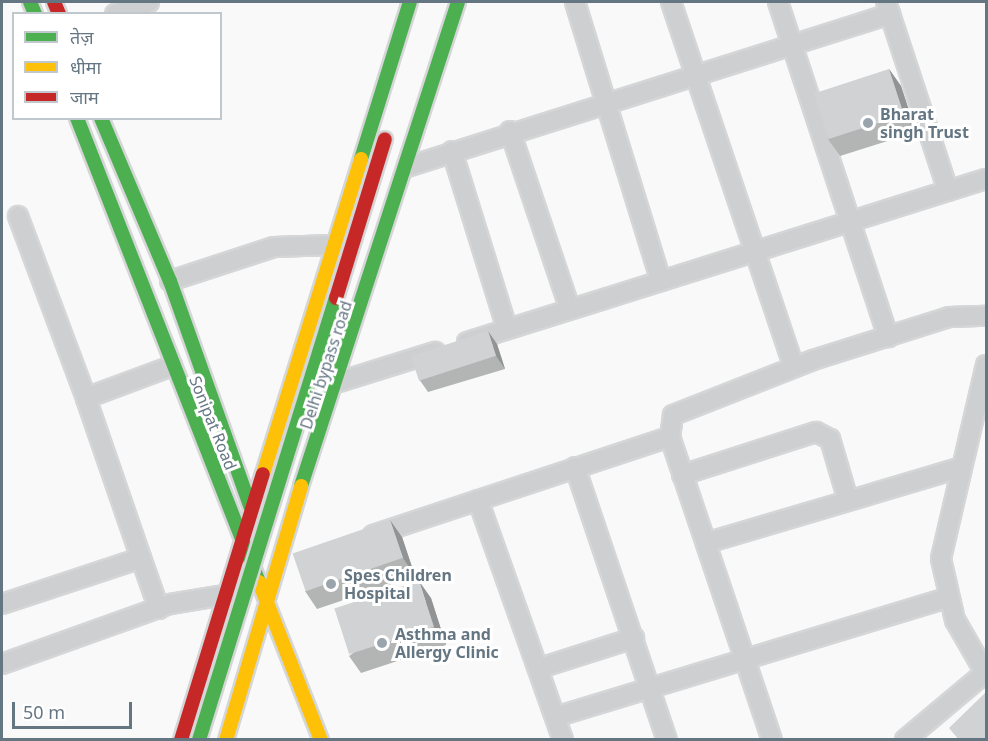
<!DOCTYPE html>
<html>
<head>
<meta charset="utf-8">
<style>
	body { margin:0 }
	#map { position:relative; width:988px; height:741px; overflow:hidden; background:#f9f9f9; font-family:"Noto Sans","Noto Sans Devanagari",sans-serif }
	div>[style] { position:absolute }
	.roads { filter:drop-shadow(2px 0 #d5d6d7) drop-shadow(-2px 0 #d5d6d7) drop-shadow(0 2px #d5d6d7) drop-shadow(0 -2px #d5d6d7) }
	.street>* { height:18px; margin:-9px; padding:0 9px; transform-origin:9px; border-radius:9px; background:#cecfd0 }
	.fast>* { height:14px; margin:-7px; padding:0 7px; transform-origin:7px; border-radius:7px; background:#4caf50 }
	.slow>* { height:14px; margin:-7px; padding:0 7px; transform-origin:7px; border-radius:7px; background:#ffc107 }
	.jam>* { height:14px; margin:-7px; padding:0 7px; transform-origin:7px; border-radius:7px; background:#c62828 }
	.bridges { filter:drop-shadow(2px 0 #d5d6d7) drop-shadow(-2px 0 #d5d6d7) drop-shadow(0 2px #d5d6d7) drop-shadow(0 -2px #d5d6d7) }
	.fast-bridge>* { height:14px; margin:-7px; padding:0 7px; transform-origin:7px; border-radius:7px; background:#4caf50 }
	.jam-bridge>* { height:14px; margin:-7px; padding:0 7px; transform-origin:7px; border-radius:7px; background:#c62828 }
	.wall>* { inset:0; background:#b3b5b5 }
	.shaded-wall>* { inset:0; background:#929394 }
	.building>* { inset:0; background:#d0d2d3; transform-origin:0 0 }
	.dots>* { width:16px; height:16px; translate:-50% -50%; box-sizing:border-box; border:3px solid #fff; border-radius:50% }
	span { translate:-50% -50%; white-space:nowrap; text-align:center; line-height:1.15; -webkit-text-stroke:6px #fff; paint-order:stroke }
	.poi-label { font-size:16px; color:#657683; font-weight:700 }
	.left { translate:0 -50%; text-align:left }
	.street-label { font-size:16px; color:#657683 }
	.frame { position:absolute; inset:0; border:3px solid #657683; pointer-events:none }
	.legend { position:absolute; left:12px; top:12px; width:210px; height:108px; box-sizing:border-box; background:#fff; border:2px solid #c1c8cd; margin:0; padding:8px 10px; list-style:none; font-size:18px; color:#657683 }
	.legend li { display:flex; align-items:center; gap:12px; height:30px }
	.legend b { width:30px; border:2px solid #c1c8cd }
	.scale { position:absolute; left:12px; top:702px; width:120px; height:27px; box-sizing:border-box; border:3px solid #657683; border-top:0; padding-left:8px; font-size:18px; line-height:21px; white-space:nowrap; color:#657683; -webkit-text-stroke:4px #fff; paint-order:stroke }
</style>
</head>
<body>
<div id="map">
	<div class="roads">
		<div class="street">
			<i style="left:575px;top:2px;width:292px;rotate:72.9deg"></i>
			<i style="left:671px;top:2px;width:385px;rotate:71.4deg"></i>
			<i style="left:778px;top:2px;width:353px;rotate:71.8deg"></i>
			<i style="left:886px;top:2px;width:199px;rotate:71.8deg"></i>
			<i style="left:115px;top:14px;width:36px;rotate:-19deg"></i>
			<i style="left:510px;top:131px;width:188px;rotate:71.4deg"></i>
			<i style="left:452px;top:151px;width:186px;rotate:72.8deg"></i>
			<i style="left:407px;top:167px;width:507px;rotate:-17.58deg"></i>
			<i style="left:18px;top:216px;width:194px;rotate:69.5deg"></i>
			<i style="left:170px;top:281px;width:109px;rotate:-18.1deg"></i>
			<i style="left:274px;top:247px;width:59px;rotate:-1.9deg"></i>
			<i style="left:467px;top:342px;width:544px;rotate:-17.44deg"></i>
			<i style="left:986px;top:365px;width:199px;rotate:103.1deg"></i>
			<i style="left:941px;top:559px;width:63px;rotate:77.1deg"></i>
			<i style="left:955px;top:620px;width:62px;rotate:60.1deg"></i>
			<i style="left:339px;top:382px;width:101px;rotate:-17.4deg"></i>
			<i style="left:575px;top:467px;width:288px;rotate:71.4deg"></i>
			<i style="left:682px;top:475px;width:141px;rotate:-17.8deg"></i>
			<i style="left:816px;top:432px;width:16px;rotate:27deg"></i>
			<i style="left:830px;top:439px;width:64px;rotate:73.6deg"></i>
			<i style="left:478px;top:500px;width:255px;rotate:70.5deg"></i>
			<i style="left:373px;top:535px;width:313px;rotate:-18.3deg"></i>
			<i style="left:706px;top:543px;width:265px;rotate:-16.5deg"></i>
			<i style="left:141px;top:558px;width:54px;rotate:70.6deg"></i>
			<i style="left:2px;top:604px;width:146px;rotate:-18.3deg"></i>
			<i style="left:141px;top:558px;width:169px;rotate:-109deg"></i>
			<i style="left:86px;top:398px;width:92px;rotate:-20.4deg"></i>
			<i style="left:2px;top:664px;width:178px;rotate:-19.7deg"></i>
			<i style="left:170px;top:604px;width:56px;rotate:-9.3deg"></i>
			<i style="left:540px;top:668px;width:99px;rotate:-17.7deg"></i>
			<i style="left:555px;top:717px;width:410px;rotate:-16.9deg"></i>
			<i style="left:772px;top:740px;width:320px;rotate:-108.6deg"></i>
			<i style="left:670px;top:437px;width:22px;rotate:-82deg"></i>
			<i style="left:673px;top:415px;width:150px;rotate:-21.4deg"></i>
			<i style="left:813px;top:360px;width:143px;rotate:-17.5deg"></i>
			<i style="left:949px;top:317px;width:37px;rotate:-2deg"></i>
			<i style="left:905px;top:740px;width:106px;rotate:-40deg"></i>
		</div>
		<div class="fast">
			<i style="left:30px;top:2px;width:13px;rotate:67deg"></i>
			<i style="left:77px;top:118px;width:498px;rotate:68.6deg"></i>
			<i style="left:101px;top:118px;width:177px;rotate:67.1deg"></i>
			<i style="left:170px;top:281px;width:239px;rotate:70.4deg"></i>
			<i style="left:361px;top:159px;width:164px;rotate:-72.7deg"></i>
			<i style="left:301px;top:486px;width:509px;rotate:-72.03deg"></i>
		</div>
		<div class="slow">
			<i style="left:263px;top:474px;width:330px;rotate:-72.7deg"></i>
			<i style="left:259px;top:582px;width:170px;rotate:68.6deg"></i>
			<i style="left:226px;top:740px;width:265px;rotate:-73.5deg"></i>
		</div>
		<div class="jam">
			<i style="left:54px;top:2px;width:13px;rotate:67deg"></i>
			<i style="left:181px;top:740px;width:278px;rotate:-72.9deg"></i>
		</div>
	</div>
	<div class="bridges">
		<div class="fast-bridge">
			<i style="left:199px;top:740px;width:463px;rotate:-72.8deg"></i>
		</div>
		<div class="jam-bridge">
			<i style="left:336px;top:298px;width:166px;rotate:-72.9deg"></i>
		</div>
	</div>
	<div class="wall">
		<i style="clip-path:polygon(889px 69px,901px 86px,916px 132px,840px 156px,828px 139px)"></i>
		<i style="clip-path:polygon(497px 344px,505px 369px,428px 392px,419px 379px)"></i>
		<i style="clip-path:polygon(402px 537px,415px 576px,317px 609px,305px 591px)"></i>
		<i style="clip-path:polygon(431px 598px,446px 645px,361px 673px,349px 656px)"></i>
	</div>
	<div class="shaded-wall">
		<i style="clip-path:polygon(889px 69px,901px 86px,916px 132px,904px 115px)"></i>
		<i style="clip-path:polygon(488px 331px,497px 344px,505px 369px,496px 356px)"></i>
		<i style="clip-path:polygon(390px 520px,402px 537px,415px 576px,403px 558px)"></i>
		<i style="clip-path:polygon(419px 581px,431px 598px,446px 645px,434px 627px)"></i>
	</div>
	<div class="building">
		<i style="left:889px;top:69px;width:48px;height:79px;rotate:72deg"></i>
		<i style="left:488px;top:331px;width:26px;height:81px;rotate:72deg"></i>
		<i style="left:390px;top:520px;width:40px;height:103px;rotate:71deg"></i>
		<i style="left:419px;top:581px;width:48px;height:89px;rotate:72deg"></i>
		<i style="clip-path:polygon(985px 693px,987px 694px,987px 740px,959px 740px,949px 728px)"></i>
	</div>
	<div class="dots">
		<i style="left:868px;top:123px;background:#99a4ac"></i>
		<i style="left:331px;top:584px;background:#99a4ac"></i>
		<i style="left:382px;top:643px;background:#99a4ac"></i>
	</div>
	<div class="poi-label">
		<span class="left" style="left:880px;top:123px">Bharat<br>singh Trust</span>
		<span class="left" style="left:344px;top:584px">Spes Children<br>Hospital</span>
		<span class="left" style="left:395px;top:643px">Asthma and<br>Allergy Clinic</span>
	</div>
	<div class="street-label">
		<span style="left:326px;top:365px;rotate:-72deg">Delhi bypass road</span>
		<span style="left:213px;top:423px;rotate:68deg">Sonipat Road</span>
	</div>
	<div class="frame"></div>
	<ul class="legend">
	<li><b style="height:8px;background:#4caf50"></b>तेज़</li>
	<li><b style="height:8px;background:#ffc107"></b>धीमा</li>
	<li><b style="height:8px;background:#c62828"></b>जाम</li>
	</ul>
	<div class="scale">50 m</div>
</div>
</body>
</html>
